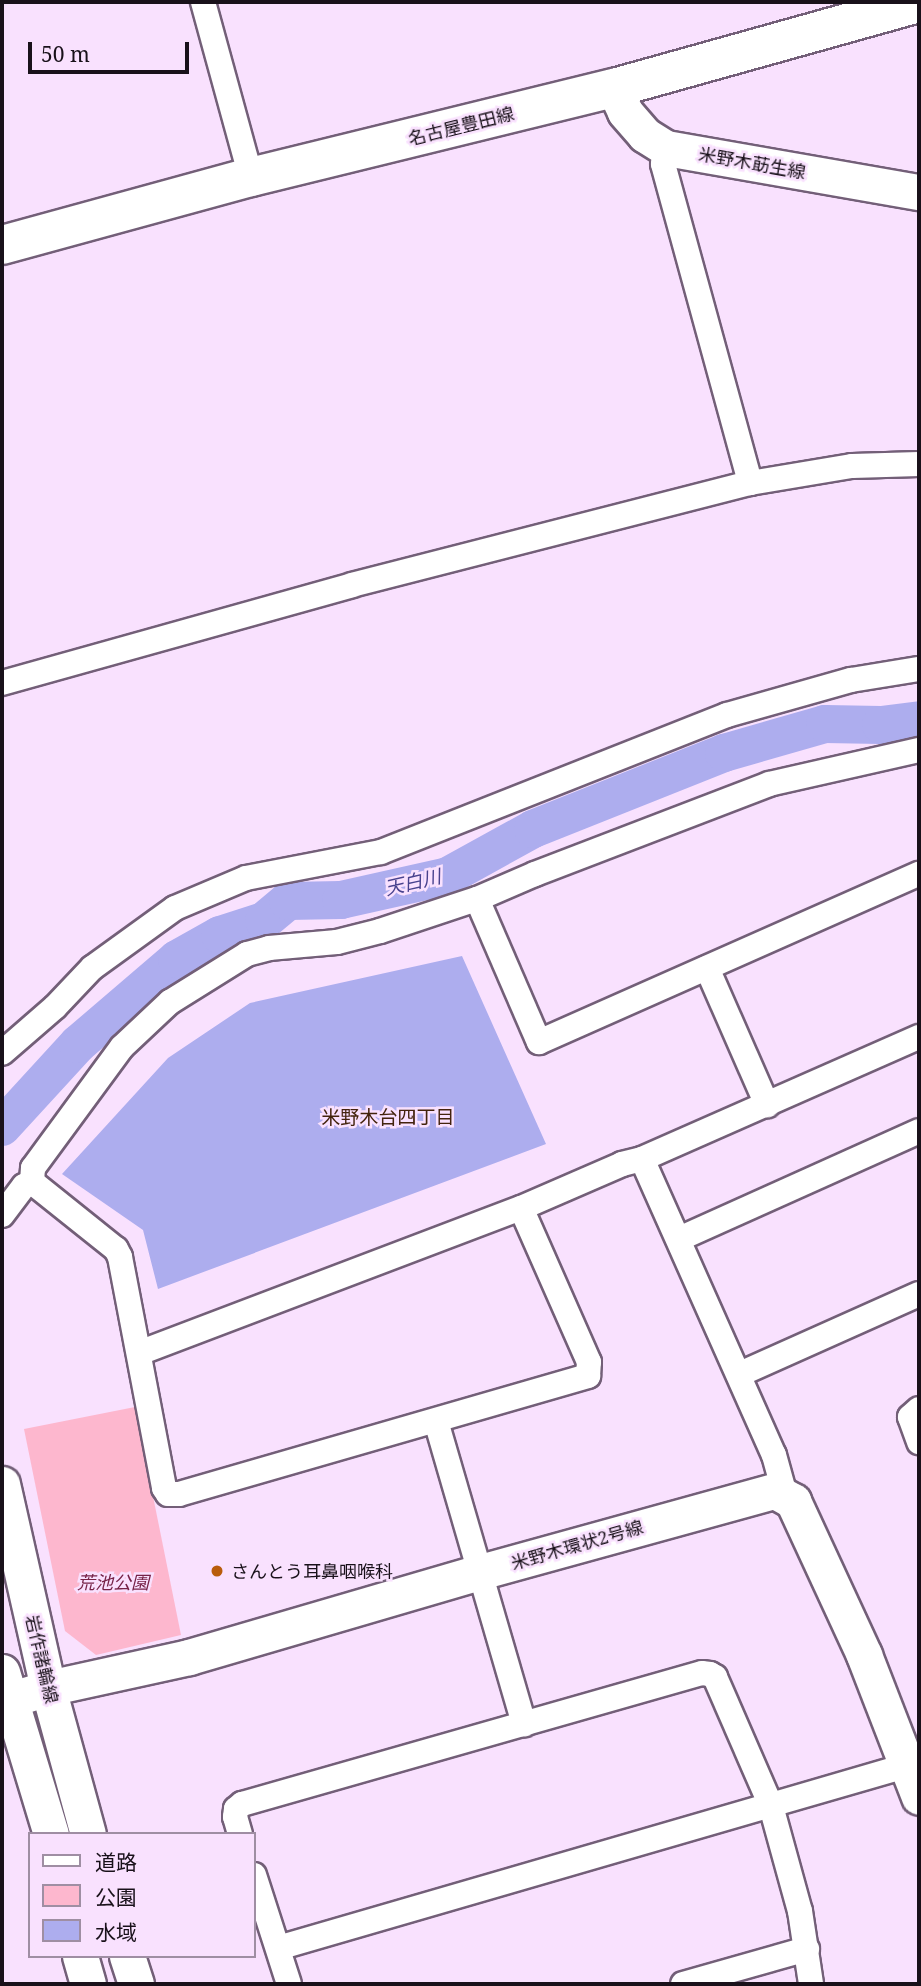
<!DOCTYPE html>
<html>
<head>
<meta charset="utf-8">
<style>
	body { margin:0 }
	#map { position:relative; width:921px; height:1986px; overflow:hidden; background:#f9e1fe; font-family:"Noto Serif","Noto Sans JP",serif }
	div>[style] { position:absolute }
	.green>* { inset:0; background:#fdb7ce }
	.water>* { inset:0; background:#adadee }
	.river>* { height:38px; margin:-19px; padding:0 19px; transform-origin:19px; border-radius:19px; background:#adadee }
	.roads { filter:drop-shadow(2px 0 #735f78) drop-shadow(-2px 0 #735f78) drop-shadow(0 2px #735f78) drop-shadow(0 -2px #735f78) }
	.street>* { height:24px; margin:-12px; padding:0 12px; transform-origin:12px; border-radius:12px; background:#fff }
	.secondary>* { height:35px; margin:-17.5px; padding:0 17.5px; transform-origin:17.5px; border-radius:17.5px; background:#fff }
	.primary>* { height:38px; margin:-19px; padding:0 19px; transform-origin:19px; border-radius:19px; background:#fff }
	.dots>* { width:19px; height:19px; translate:-50% -50%; box-sizing:border-box; border:4px solid #f9e1fe; border-radius:50% }
	span { translate:-50% -50%; white-space:nowrap; text-align:center; line-height:1.15; -webkit-text-stroke:5px #f9e1fe; paint-order:stroke }
	.street-label { font-size:18px; color:#19111a }
	.poi-label { font-size:18px; color:#19111a }
	.left { translate:0 -50%; text-align:left }
	.park-label { font-size:18px; color:#762247; font-style:italic }
	.water-label { font-size:19px; color:#48428e; font-style:italic }
	.neighbourhood-label { font-size:19px; color:#43230d }
	.frame { position:absolute; inset:0; border:4px solid #19111a; pointer-events:none }
	.legend { position:absolute; left:28px; top:1832px; width:228px; height:126px; box-sizing:border-box; background:#f9e1fe; border:2px solid #9f8ea3; margin:0; padding:9px 12px; list-style:none; font-size:21px; color:#19111a }
	.legend li { display:flex; align-items:center; gap:14px; height:35px }
	.legend b { width:35px; border:2px solid #9f8ea3 }
	.scale { position:absolute; left:28px; top:42px; width:161px; height:32px; box-sizing:border-box; border:4px solid #19111a; border-top:0; padding-left:9px; font-size:21px; line-height:24px; white-space:nowrap; color:#19111a; -webkit-text-stroke:5px #f9e1fe; paint-order:stroke }
</style>
</head>
<body>
<div id="map">
	<div class="green">
		<i style="clip-path:polygon(135px 1407px,181px 1635px,96px 1655px,65px 1631px,24px 1429px)"></i>
	</div>
	<div class="water">
		<i style="clip-path:polygon(462px 956px,546px 1144px,158px 1289px,143px 1230px,62px 1174px,168px 1058px,250px 1003px)"></i>
	</div>
	<div class="river">
		<i style="left:2px;top:1127px;width:113px;rotate:-47.5deg"></i>
		<i style="left:78px;top:1044px;width:130px;rotate:-40.6deg"></i>
		<i style="left:177px;top:959px;width:49px;rotate:-29.2deg"></i>
		<i style="left:220px;top:935px;width:46px;rotate:-17.7deg"></i>
		<i style="left:264px;top:921px;width:31px;rotate:-40deg"></i>
		<i style="left:288px;top:901px;width:53px;rotate:-1.1deg"></i>
		<i style="left:341px;top:900px;width:110px;rotate:-12.6deg"></i>
		<i style="left:448px;top:876px;width:97px;rotate:-28.9deg"></i>
		<i style="left:533px;top:829px;width:206px;rotate:-21.7deg"></i>
		<i style="left:724px;top:753px;width:105px;rotate:-16deg"></i>
		<i style="left:825px;top:724px;width:56px;rotate:1deg"></i>
		<i style="left:881px;top:725px;width:38px;rotate:-7deg"></i>
	</div>
	<div class="roads">
		<div class="street">
			<i style="left:203px;top:2px;width:181px;rotate:74.7deg"></i>
			<i style="left:666px;top:148px;width:16px;rotate:101deg"></i>
			<i style="left:663px;top:164px;width:331px;rotate:74.7deg"></i>
			<i style="left:2px;top:683px;width:363px;rotate:-15.6deg"></i>
			<i style="left:352px;top:585px;width:411px;rotate:-14.4deg"></i>
			<i style="left:750px;top:483px;width:103px;rotate:-9.5deg"></i>
			<i style="left:852px;top:466px;width:67px;rotate:-1.7deg"></i>
			<i style="left:477px;top:899px;width:156px;rotate:66.6deg"></i>
			<i style="left:539px;top:1042px;width:415px;rotate:-23.9deg"></i>
			<i style="left:707px;top:968px;width:150px;rotate:66.3deg"></i>
			<i style="left:2px;top:1053px;width:70px;rotate:-41deg"></i>
			<i style="left:55px;top:1007px;width:54px;rotate:-46.5deg"></i>
			<i style="left:92px;top:968px;width:102px;rotate:-35.9deg"></i>
			<i style="left:175px;top:908px;width:77px;rotate:-22.9deg"></i>
			<i style="left:246px;top:878px;width:137px;rotate:-10.9deg"></i>
			<i style="left:381px;top:852px;width:372px;rotate:-21.6deg"></i>
			<i style="left:727px;top:715px;width:129px;rotate:-15.8deg"></i>
			<i style="left:851px;top:680px;width:69px;rotate:-9.2deg"></i>
			<i style="left:642px;top:1159px;width:324px;rotate:66deg"></i>
			<i style="left:774px;top:1455px;width:41px;rotate:74.6deg"></i>
			<i style="left:32px;top:1182px;width:107px;rotate:38.6deg"></i>
			<i style="left:116px;top:1249px;width:9px;rotate:63deg"></i>
			<i style="left:120px;top:1257px;width:235px;rotate:79.2deg"></i>
			<i style="left:164px;top:1488px;width:7px;rotate:56deg"></i>
			<i style="left:168px;top:1494px;width:11px"></i>
			<i style="left:179px;top:1494px;width:426px;rotate:-16.1deg"></i>
			<i style="left:588px;top:1376px;width:14px;rotate:-86deg"></i>
			<i style="left:589px;top:1362px;width:168px;rotate:-113.8deg"></i>
			<i style="left:2px;top:1215px;width:36px;rotate:-53deg"></i>
			<i style="left:24px;top:1186px;width:9px;rotate:-27deg"></i>
			<i style="left:32px;top:1182px;width:14px;rotate:-86deg"></i>
			<i style="left:33px;top:1168px;width:150px;rotate:-53.7deg"></i>
			<i style="left:122px;top:1047px;width:66px;rotate:-43.2deg"></i>
			<i style="left:170px;top:1002px;width:91px;rotate:-31.9deg"></i>
			<i style="left:247px;top:954px;width:23px;rotate:-15deg"></i>
			<i style="left:269px;top:948px;width:68px;rotate:-5deg"></i>
			<i style="left:337px;top:942px;width:44px;rotate:-14.3deg"></i>
			<i style="left:380px;top:931px;width:102px;rotate:-18.3deg"></i>
			<i style="left:477px;top:899px;width:63px;rotate:-23.3deg"></i>
			<i style="left:535px;top:874px;width:251px;rotate:-21deg"></i>
			<i style="left:769px;top:784px;width:154px;rotate:-12.8deg"></i>
			<i style="left:679px;top:1239px;width:263px;rotate:-24.2deg"></i>
			<i style="left:139px;top:1353px;width:409px;rotate:-20.8deg"></i>
			<i style="left:521px;top:1208px;width:110px;rotate:-23.5deg"></i>
			<i style="left:622px;top:1164px;width:21px;rotate:-14deg"></i>
			<i style="left:642px;top:1159px;width:303px;rotate:-23.8deg"></i>
			<i style="left:740px;top:1374px;width:196px;rotate:-24.1deg"></i>
			<i style="left:919px;top:1409px;width:12px;rotate:138deg"></i>
			<i style="left:910px;top:1417px;width:27px;rotate:70deg"></i>
			<i style="left:436px;top:1421px;width:316px;rotate:73.8deg"></i>
			<i style="left:240px;top:1834px;width:18px;rotate:-106deg"></i>
			<i style="left:235px;top:1817px;width:8px;rotate:-83deg"></i>
			<i style="left:236px;top:1809px;width:8px;rotate:-40deg"></i>
			<i style="left:242px;top:1804px;width:478px;rotate:-15.9deg"></i>
			<i style="left:702px;top:1673px;width:8px;rotate:7deg"></i>
			<i style="left:710px;top:1674px;width:6px;rotate:31deg"></i>
			<i style="left:715px;top:1677px;width:141px;rotate:66.5deg"></i>
			<i style="left:771px;top:1806px;width:109px;rotate:74.6deg"></i>
			<i style="left:800px;top:1911px;width:74px;rotate:81.4deg"></i>
			<i style="left:254px;top:1875px;width:114px;rotate:72.2deg"></i>
			<i style="left:278px;top:1948px;width:667px;rotate:-16.18deg"></i>
			<i style="left:683px;top:1984px;width:129px;rotate:-15.8deg"></i>
		</div>
		<div class="secondary">
			<i style="left:614px;top:88px;width:26px;rotate:65deg"></i>
			<i style="left:625px;top:112px;width:30px;rotate:49deg"></i>
			<i style="left:645px;top:135px;width:25px;rotate:32deg"></i>
			<i style="left:666px;top:148px;width:257px;rotate:9.9deg"></i>
			<i style="left:2px;top:1484px;width:209px;rotate:77.3deg"></i>
			<i style="left:48px;top:1688px;width:151px;rotate:74.7deg"></i>
			<i style="left:2px;top:1672px;width:169px;rotate:73.2deg"></i>
			<i style="left:2px;top:1702px;width:48px;rotate:-16.9deg"></i>
			<i style="left:48px;top:1688px;width:144px;rotate:-12.4deg"></i>
			<i style="left:189px;top:1657px;width:303px;rotate:-16.3deg"></i>
			<i style="left:480px;top:1572px;width:306px;rotate:-15.4deg"></i>
			<i style="left:775px;top:1491px;width:21px;rotate:29deg"></i>
			<i style="left:793px;top:1501px;width:170px;rotate:65.2deg"></i>
			<i style="left:864px;top:1655px;width:152px;rotate:68.8deg"></i>
			<i style="left:80px;top:1956px;width:29px;rotate:74deg"></i>
			<i style="left:127px;top:1956px;width:29px;rotate:72deg"></i>
		</div>
		<div class="primary">
			<i style="left:2px;top:245px;width:258px;rotate:-15.3deg"></i>
			<i style="left:251px;top:177px;width:374px;rotate:-13.8deg"></i>
			<i style="left:614px;top:88px;width:317px;rotate:-15.6deg"></i>
		</div>
	</div>
	<div class="dots">
		<i style="left:217px;top:1571px;background:#b95c0b"></i>
	</div>
	<div class="street-label">
		<span style="left:461px;top:126px;rotate:-14deg">名古屋豊田線</span>
		<span style="left:752px;top:163px;rotate:10deg">米野木莇生線</span>
		<span style="left:577px;top:1545px;rotate:-16deg">米野木環状2号線</span>
		<span style="left:42px;top:1659px;rotate:77deg">岩作諸輪線</span>
	</div>
	<div class="poi-label">
		<span class="left" style="left:231px;top:1571px">さんとう耳鼻咽喉科</span>
	</div>
	<div class="park-label">
		<span style="left:113px;top:1582px">荒池公園</span>
	</div>
	<div class="water-label">
		<span style="left:413px;top:883px;rotate:-13deg">天白川</span>
	</div>
	<div class="neighbourhood-label">
		<span style="left:388px;top:1118px">米野木台四丁目</span>
	</div>
	<div class="frame"></div>
	<ul class="legend">
	<li><b style="height:9px;background:#fff"></b>道路</li>
	<li><b style="height:19px;background:#fdb7ce"></b>公園</li>
	<li><b style="height:19px;background:#adadee"></b>水域</li>
	</ul>
	<div class="scale">50 m</div>
</div>
</body>
</html>
